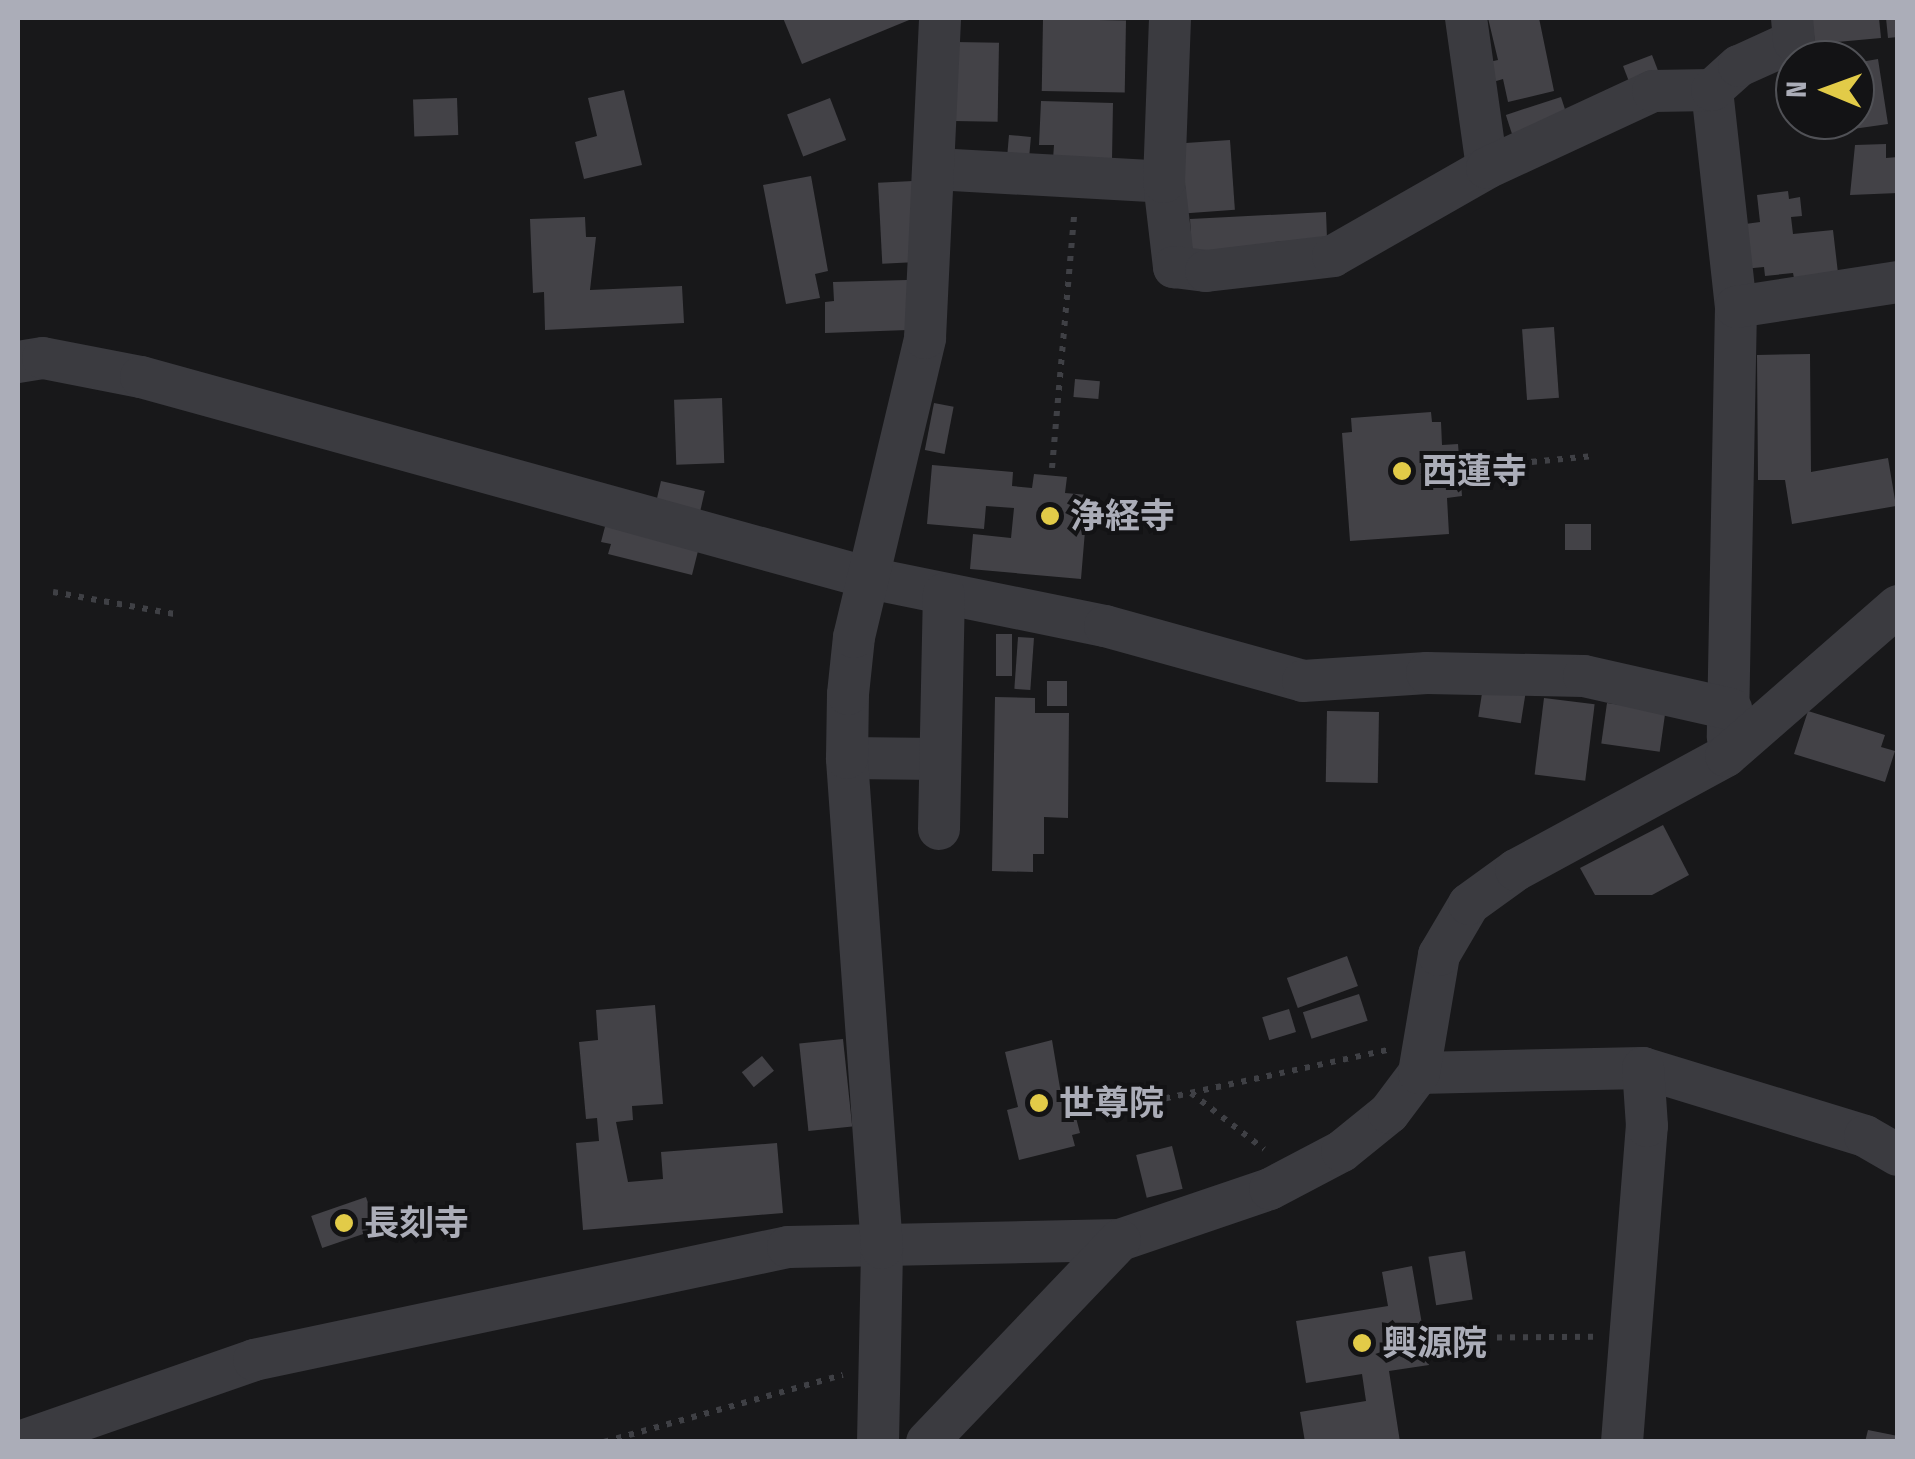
<!DOCTYPE html>
<html>
<head>
<meta charset="utf-8">
<style>
	body { margin:0 }
	#map { position:relative; width:1915px; height:1459px; overflow:hidden; background:#18181a; font-family:"Fira Sans Condensed","Noto Sans JP",sans-serif }
	div>[style] { position:absolute }
	.building>* { inset:0; background:#434247; transform-origin:0 0 }
	.path>* { height:6px; margin-top:-3px; transform-origin:0; background:repeating-linear-gradient(90deg,#3f4045 0 5px,transparent 0 13px) }
	.minor>* { height:42px; margin:-21px; padding:0 21px; transform-origin:21px; border-radius:21px; background:#3b3b40 }
	.dots>* { width:28px; height:28px; translate:-50% -50%; box-sizing:border-box; border:5px solid #131315; border-radius:50% }
	span { translate:-50% -50%; white-space:nowrap; text-align:center; line-height:1.15; -webkit-text-stroke:8px #131315; paint-order:stroke }
	.poi-label { font-size:35px; color:#abadb8; font-weight:700 }
	.left { translate:0 -50%; text-align:left }
	.frame { position:absolute; inset:0; border:20px solid #abadb8; pointer-events:none }
	.north { position:absolute; left:1775px; top:40px; width:100px; height:100px; box-sizing:border-box; background:#131315; border:2px solid #505156; border-radius:50%; rotate:271deg; font-size:28px; font-weight:700; line-height:40px; text-align:center; color:#abadb8 }
	.north::after { content:''; display:block; margin:auto; width:35px; height:45px; background:#e2cb48; clip-path:polygon(50% 0,100% 100%,50% 72%,0 100%) }
</style>
</head>
<body>
<div id="map">
	<div class="building">
		<i style="clip-path:polygon(783px 18px,914px 18px,802px 64px)"></i>
		<i style="clip-path:polygon(1488px 18px,1539px 18px,1554px 91px,1508px 102px,1503px 79px,1493px 82px,1489px 62px,1498px 60px)"></i>
		<i style="clip-path:polygon(1812px 18px,1879px 18px,1881px 38px,1815px 44px)"></i>
		<i style="clip-path:polygon(1886px 18px,1898px 18px,1898px 37px,1888px 38px)"></i>
		<i style="left:1043px;top:19px;width:83px;height:72px;rotate:1deg"></i>
		<i style="left:955px;top:42px;width:44px;height:79px;rotate:1deg"></i>
		<i style="left:1652px;top:55px;width:22px;height:31px;rotate:69deg"></i>
		<i style="clip-path:polygon(1878px 59px,1888px 124px,1825px 133px,1823px 120px,1855px 120px,1855px 63px)"></i>
		<i style="clip-path:polygon(624px 90px,642px 165px,584px 179px,575px 142px,597px 136px,588px 98px)"></i>
		<i style="left:1561px;top:97px;width:26px;height:58px;rotate:72deg"></i>
		<i style="left:457px;top:98px;width:37px;height:44px;rotate:88deg"></i>
		<i style="left:830px;top:98px;width:45px;height:46px;rotate:69deg"></i>
		<i style="clip-path:polygon(1041px 101px,1113px 103px,1112px 160px,1053px 159px,1054px 145px,1039px 145px)"></i>
		<i style="left:1009px;top:135px;width:22px;height:32px;rotate:5deg"></i>
		<i style="left:1230px;top:140px;width:70px;height:48px;rotate:86deg"></i>
		<i style="clip-path:polygon(1886px 144px,1886px 158px,1898px 157px,1898px 193px,1850px 195px,1855px 145px)"></i>
		<i style="clip-path:polygon(811px 176px,828px 271px,815px 274px,820px 298px,786px 304px,763px 185px)"></i>
		<i style="left:913px;top:181px;width:81px;height:35px;rotate:87deg"></i>
		<i style="clip-path:polygon(1788px 191px,1789px 199px,1800px 197px,1802px 216px,1791px 217px,1793px 234px,1833px 230px,1838px 273px,1794px 278px,1793px 273px,1765px 276px,1764px 267px,1743px 269px,1738px 225px,1760px 222px,1757px 195px)"></i>
		<i style="clip-path:polygon(1326px 212px,1327px 239px,1274px 242px,1275px 254px,1192px 258px,1190px 219px)"></i>
		<i style="clip-path:polygon(585px 217px,586px 237px,596px 237px,590px 290px,682px 286px,684px 323px,545px 330px,544px 292px,533px 293px,530px 219px)"></i>
		<i style="clip-path:polygon(907px 280px,908px 330px,825px 333px,825px 302px,834px 301px,833px 282px)"></i>
		<i style="left:1554px;top:327px;width:71px;height:32px;rotate:86deg"></i>
		<i style="clip-path:polygon(1810px 354px,1811px 472px,1888px 458px,1896px 506px,1792px 524px,1785px 480px,1758px 480px,1757px 355px)"></i>
		<i style="left:1075px;top:379px;width:25px;height:18px;rotate:5deg"></i>
		<i style="left:722px;top:398px;width:65px;height:48px;rotate:88deg"></i>
		<i style="left:934px;top:403px;width:20px;height:48px;rotate:11deg"></i>
		<i style="clip-path:polygon(1431px 412px,1432px 422px,1441px 422px,1442px 445px,1458px 444px,1462px 496px,1447px 498px,1449px 534px,1350px 541px,1342px 433px,1352px 432px,1351px 418px)"></i>
		<i style="clip-path:polygon(932px 465px,1013px 472px,1012px 486px,1032px 488px,1034px 474px,1067px 477px,1065px 493px,1088px 495px,1081px 579px,970px 569px,973px 534px,1011px 538px,1014px 508px,986px 506px,984px 529px,927px 524px)"></i>
		<i style="left:661px;top:481px;width:45px;height:26px;rotate:13deg"></i>
		<i style="clip-path:polygon(607px 519px,700px 543px,692px 575px,608px 554px,611px 544px,601px 542px)"></i>
		<i style="left:1565px;top:524px;width:26px;height:26px"></i>
		<i style="left:996px;top:634px;width:16px;height:42px"></i>
		<i style="left:1018px;top:637px;width:16px;height:52px;rotate:4deg"></i>
		<i style="left:1047px;top:681px;width:20px;height:25px"></i>
		<i style="left:1483px;top:687px;width:43px;height:30px;rotate:9deg"></i>
		<i style="clip-path:polygon(995px 697px,1035px 698px,1035px 713px,1069px 713px,1068px 818px,1044px 817px,1044px 854px,1033px 854px,1033px 872px,992px 871px)"></i>
		<i style="left:1544px;top:698px;width:51px;height:77px;rotate:7deg"></i>
		<i style="left:1607px;top:703px;width:59px;height:41px;rotate:8deg"></i>
		<i style="left:1327px;top:711px;width:52px;height:71px;rotate:1deg"></i>
		<i style="clip-path:polygon(1808px 711px,1885px 735px,1881px 747px,1895px 751px,1885px 782px,1794px 754px)"></i>
		<i style="clip-path:polygon(1663px 825px,1689px 875px,1652px 895px,1595px 895px,1580px 868px)"></i>
		<i style="left:1347px;top:956px;width:32px;height:64px;rotate:70deg"></i>
		<i style="left:1359px;top:994px;width:28px;height:59px;rotate:72deg"></i>
		<i style="clip-path:polygon(655px 1005px,663px 1104px,632px 1106px,633px 1120px,616px 1122px,628px 1182px,663px 1179px,661px 1152px,777px 1143px,783px 1213px,583px 1230px,576px 1143px,599px 1141px,597px 1118px,586px 1119px,579px 1042px,598px 1040px,596px 1010px)"></i>
		<i style="left:1289px;top:1009px;width:24px;height:28px;rotate:73deg"></i>
		<i style="left:843px;top:1039px;width:88px;height:44px;rotate:84deg"></i>
		<i style="clip-path:polygon(1052px 1040px,1064px 1112px,1074px 1110px,1080px 1133px,1072px 1135px,1075px 1146px,1019px 1160px,1007px 1110px,1018px 1107px,1005px 1052px)"></i>
		<i style="left:762px;top:1056px;width:19px;height:26px;rotate:51deg"></i>
		<i style="left:1172px;top:1146px;width:44px;height:37px;rotate:76deg"></i>
		<i style="left:366px;top:1197px;width:34px;height:58px;rotate:71deg"></i>
		<i style="left:1465px;top:1251px;width:49px;height:37px;rotate:81deg"></i>
		<i style="clip-path:polygon(1412px 1266px,1429px 1365px,1389px 1371px,1400px 1442px,1305px 1442px,1300px 1412px,1366px 1401px,1362px 1374px,1306px 1383px,1296px 1321px,1388px 1306px,1382px 1272px)"></i>
		<i style="clip-path:polygon(1868px 1430px,1898px 1436px,1898px 1442px,1865px 1442px)"></i>
	</div>
	<div class="path">
		<i style="left:1052px;top:468px;width:255px;rotate:-85deg"></i>
		<i style="left:1467px;top:468px;width:127px;rotate:-5.4deg"></i>
		<i style="left:53px;top:592px;width:129px;rotate:10.3deg"></i>
		<i style="left:1191px;top:1093px;width:92px;rotate:37.5deg"></i>
		<i style="left:1089px;top:1115px;width:306px;rotate:-12.3deg"></i>
		<i style="left:1432px;top:1338px;width:163px;rotate:-0.4deg"></i>
		<i style="left:604px;top:1442px;width:248px;rotate:-15.7deg"></i>
	</div>
	<div class="minor">
		<i style="left:1466px;top:18px;width:151px;rotate:82deg"></i>
		<i style="left:1712px;top:90px;width:218px;rotate:83.7deg"></i>
		<i style="left:1736px;top:307px;width:430px;rotate:91.1deg"></i>
		<i style="left:935px;top:169px;width:229px;rotate:3.2deg"></i>
		<i style="left:1164px;top:182px;width:86px;rotate:83.3deg"></i>
		<i style="left:1174px;top:267px;width:32px;rotate:7deg"></i>
		<i style="left:1206px;top:271px;width:128px;rotate:-6.7deg"></i>
		<i style="left:1333px;top:256px;width:177px;rotate:-29.7deg"></i>
		<i style="left:1487px;top:168px;width:183px;rotate:-24.9deg"></i>
		<i style="left:1653px;top:91px;width:59px;rotate:-1deg"></i>
		<i style="left:1712px;top:90px;width:36px;rotate:-42deg"></i>
		<i style="left:1739px;top:66px;width:60px;rotate:-24.4deg"></i>
		<i style="left:1794px;top:41px;width:23px;rotate:-95deg"></i>
		<i style="left:1164px;top:182px;width:164px;rotate:-87.9deg"></i>
		<i style="left:1736px;top:307px;width:164px;rotate:-8.8deg"></i>
		<i style="left:18px;top:362px;width:25px;rotate:-9deg"></i>
		<i style="left:43px;top:358px;width:100px;rotate:11deg"></i>
		<i style="left:141px;top:377px;width:755px;rotate:15.43deg"></i>
		<i style="left:869px;top:578px;width:241px;rotate:11.5deg"></i>
		<i style="left:1105px;top:626px;width:205px;rotate:15.5deg"></i>
		<i style="left:1303px;top:681px;width:124px;rotate:-3.7deg"></i>
		<i style="left:1427px;top:673px;width:157px;rotate:1.1deg"></i>
		<i style="left:1584px;top:676px;width:151px;rotate:12.7deg"></i>
		<i style="left:847px;top:758px;width:93px;rotate:0.6deg"></i>
		<i style="left:939px;top:829px;width:235px;rotate:-88.8deg"></i>
		<i style="left:1419px;top:1073px;width:224px;rotate:-1.3deg"></i>
		<i style="left:1643px;top:1068px;width:232px;rotate:17deg"></i>
		<i style="left:1865px;top:1136px;width:38px;rotate:30deg"></i>
		<i style="left:19px;top:1442px;width:249px;rotate:-19.2deg"></i>
		<i style="left:254px;top:1360px;width:546px;rotate:-11.95deg"></i>
		<i style="left:788px;top:1247px;width:332px;rotate:-1.2deg"></i>
		<i style="left:1120px;top:1240px;width:158px;rotate:-18.8deg"></i>
		<i style="left:1270px;top:1189px;width:81px;rotate:-27.8deg"></i>
		<i style="left:1342px;top:1151px;width:60px;rotate:-39deg"></i>
		<i style="left:1389px;top:1113px;width:50px;rotate:-53.1deg"></i>
		<i style="left:1419px;top:1073px;width:120px;rotate:-80.4deg"></i>
		<i style="left:1439px;top:955px;width:59px;rotate:-59.5deg"></i>
		<i style="left:1469px;top:904px;width:58px;rotate:-35.9deg"></i>
		<i style="left:1516px;top:870px;width:239px;rotate:-28.5deg"></i>
		<i style="left:1726px;top:756px;width:228px;rotate:-41.1deg"></i>
		<i style="left:878px;top:1442px;width:194px;rotate:-88.8deg"></i>
		<i style="left:882px;top:1248px;width:491px;rotate:-94.1deg"></i>
		<i style="left:847px;top:758px;width:64px;rotate:-89.1deg"></i>
		<i style="left:848px;top:694px;width:57px;rotate:-84deg"></i>
		<i style="left:854px;top:637px;width:307px;rotate:-76.6deg"></i>
		<i style="left:925px;top:338px;width:320px;rotate:-87.3deg"></i>
		<i style="left:927px;top:1442px;width:279px;rotate:-46.3deg"></i>
		<i style="left:1622px;top:1442px;width:317px;rotate:-85.5deg"></i>
		<i style="left:1647px;top:1126px;width:58px;rotate:-93.9deg"></i>
	</div>
	<div class="dots">
		<i style="left:1402px;top:471px;background:#e2cb48"></i>
		<i style="left:1050px;top:516px;background:#e2cb48"></i>
		<i style="left:1039px;top:1103px;background:#e2cb48"></i>
		<i style="left:344px;top:1223px;background:#e2cb48"></i>
		<i style="left:1362px;top:1343px;background:#e2cb48"></i>
	</div>
	<div class="poi-label">
		<span class="left" style="left:1422px;top:471px">西蓮寺</span>
		<span class="left" style="left:1070px;top:516px">浄経寺</span>
		<span class="left" style="left:1059px;top:1103px">世尊院</span>
		<span class="left" style="left:364px;top:1223px">長刻寺</span>
		<span class="left" style="left:1382px;top:1343px">興源院</span>
	</div>
	<div class="frame"></div>
	<div class="north">N</div>
</div>
</body>
</html>
